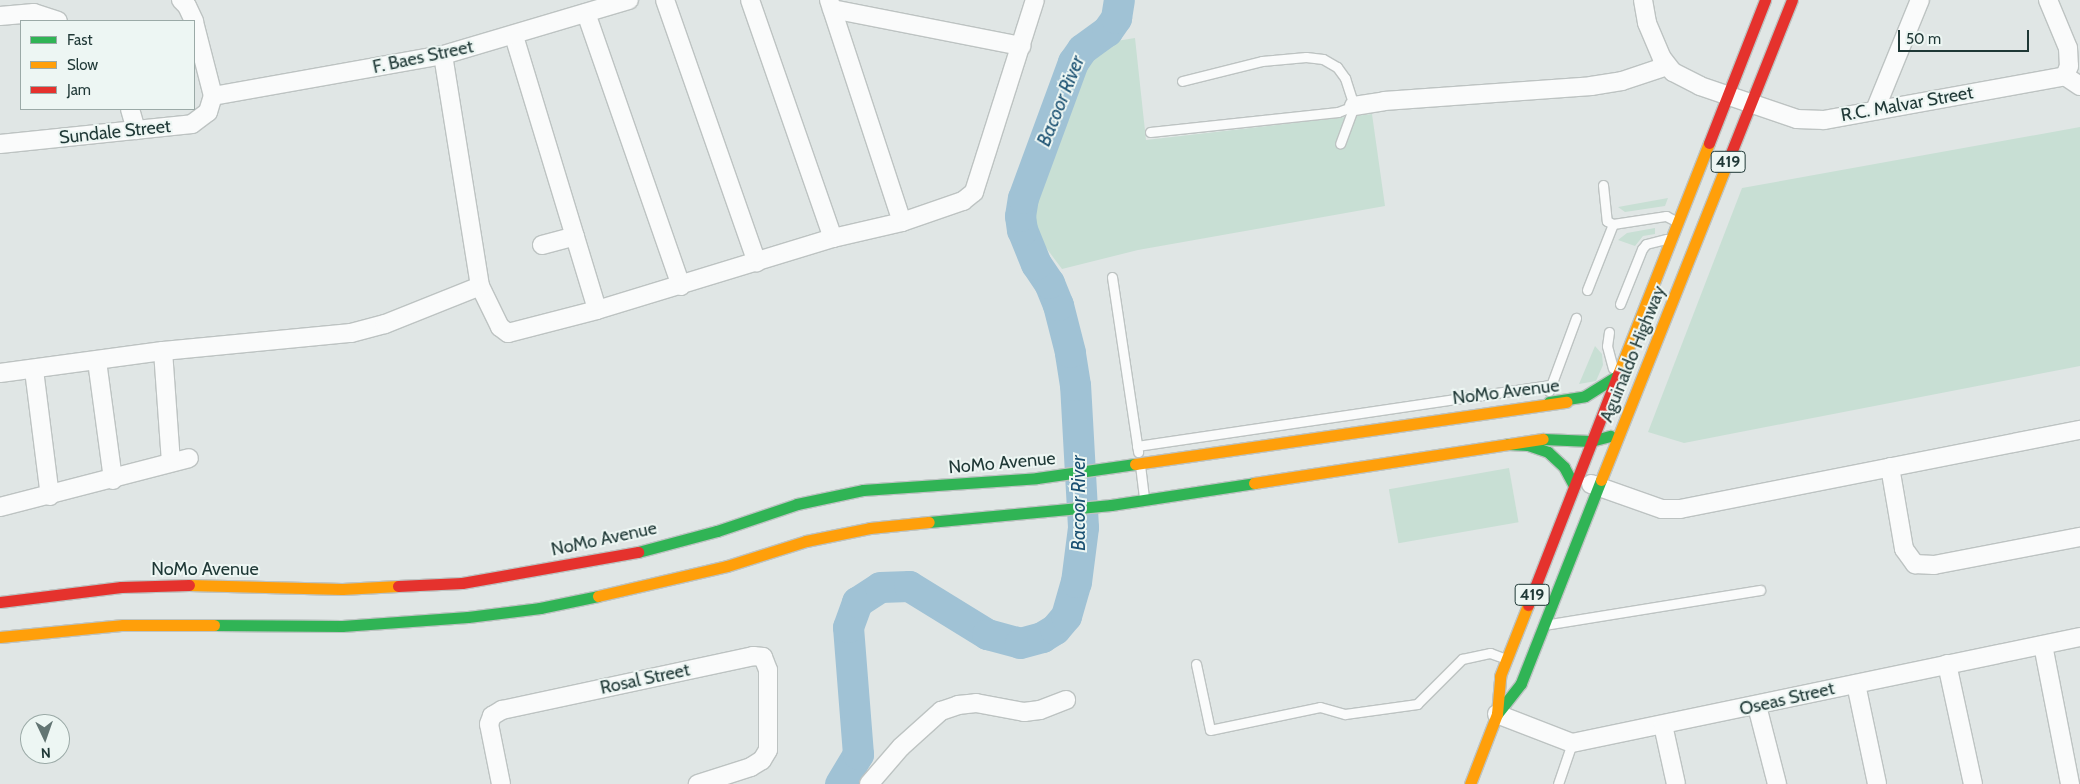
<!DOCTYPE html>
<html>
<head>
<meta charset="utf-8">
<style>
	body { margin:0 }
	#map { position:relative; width:2080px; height:784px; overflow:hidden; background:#e0e6e5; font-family:Cabin,sans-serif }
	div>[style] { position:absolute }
	.green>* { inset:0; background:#c8dfd4; transform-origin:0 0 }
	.river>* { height:31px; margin:-15.5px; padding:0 15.5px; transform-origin:15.5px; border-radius:15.5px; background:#a0c2d5 }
	.roads { filter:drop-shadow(1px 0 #bdc3c2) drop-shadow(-1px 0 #bdc3c2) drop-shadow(0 1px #bdc3c2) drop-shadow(0 -1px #bdc3c2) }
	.lane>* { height:9px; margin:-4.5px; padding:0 4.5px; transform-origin:4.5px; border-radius:4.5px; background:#fafbfb }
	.street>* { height:18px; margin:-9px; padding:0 9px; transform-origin:9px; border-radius:9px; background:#fafbfb }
	.fast>* { height:11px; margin:-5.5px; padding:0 5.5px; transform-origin:5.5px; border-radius:5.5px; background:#30b455 }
	.slow>* { height:11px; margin:-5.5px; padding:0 5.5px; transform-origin:5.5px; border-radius:5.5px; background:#ff9f0a }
	.jam>* { height:11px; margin:-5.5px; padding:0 5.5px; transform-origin:5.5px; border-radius:5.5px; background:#e5322d }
	span { translate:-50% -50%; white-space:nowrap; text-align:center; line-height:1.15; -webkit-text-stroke:4px #edf6f3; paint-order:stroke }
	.shield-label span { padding:1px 4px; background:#edf6f3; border:1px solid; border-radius:4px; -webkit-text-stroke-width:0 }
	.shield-label { font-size:16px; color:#1f3836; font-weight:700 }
	.street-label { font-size:18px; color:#1f3836 }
	.water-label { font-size:19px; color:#1b5172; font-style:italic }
	.legend { position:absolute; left:20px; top:20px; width:175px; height:90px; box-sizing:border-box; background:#edf6f3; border:1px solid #9baaa7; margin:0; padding:6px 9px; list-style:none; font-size:15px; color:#1f3836 }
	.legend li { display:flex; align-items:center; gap:10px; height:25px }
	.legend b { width:25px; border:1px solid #9baaa7 }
	.north { position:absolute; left:20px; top:714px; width:50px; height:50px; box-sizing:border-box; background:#edf6f3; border:1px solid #9baaa7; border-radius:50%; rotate:177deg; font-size:14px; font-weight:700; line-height:20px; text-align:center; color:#1f3836 }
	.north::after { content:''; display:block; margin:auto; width:18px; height:22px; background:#637573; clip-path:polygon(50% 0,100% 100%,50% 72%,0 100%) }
	.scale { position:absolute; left:1898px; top:30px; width:131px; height:22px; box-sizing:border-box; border:2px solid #1f3836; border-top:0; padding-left:6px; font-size:15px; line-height:18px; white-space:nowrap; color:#1f3836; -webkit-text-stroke:4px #edf6f3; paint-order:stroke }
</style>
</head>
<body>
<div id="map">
	<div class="green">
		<i style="clip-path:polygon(1135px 38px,1146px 140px,1372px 114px,1385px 206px,1138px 250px,1062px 269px,1029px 225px,1029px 214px,1086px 60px,1098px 44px)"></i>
		<i style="clip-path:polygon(2080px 127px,2080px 366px,1684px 443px,1648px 432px,1742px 188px)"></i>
		<i style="clip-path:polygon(1668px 198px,1665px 206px,1625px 212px,1618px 207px)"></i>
		<i style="clip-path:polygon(1655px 228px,1655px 234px,1643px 236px,1635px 246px,1618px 240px,1627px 233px)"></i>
		<i style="clip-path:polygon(1595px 346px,1602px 354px,1603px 365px,1596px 381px,1579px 384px)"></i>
		<i style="left:1509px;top:468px;width:55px;height:122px;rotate:80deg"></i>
	</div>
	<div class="river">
		<i style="left:840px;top:784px;width:35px;rotate:-59deg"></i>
		<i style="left:858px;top:754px;width:127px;rotate:-94.5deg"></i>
		<i style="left:848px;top:627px;width:27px;rotate:-70deg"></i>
		<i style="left:857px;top:602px;width:27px;rotate:-33deg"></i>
		<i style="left:880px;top:587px;width:29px;rotate:-2deg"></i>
		<i style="left:909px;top:586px;width:92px;rotate:31.6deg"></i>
		<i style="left:987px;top:634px;width:34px;rotate:15deg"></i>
		<i style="left:1020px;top:643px;width:23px;rotate:-15deg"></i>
		<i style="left:1042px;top:637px;width:15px;rotate:-32deg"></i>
		<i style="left:1055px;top:629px;width:17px;rotate:-50deg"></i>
		<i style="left:1066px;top:616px;width:35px;rotate:-74deg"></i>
		<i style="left:1076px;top:582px;width:55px;rotate:-82.7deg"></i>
		<i style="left:1083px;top:527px;width:142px;rotate:-93.2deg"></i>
		<i style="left:1075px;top:385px;width:33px;rotate:-99deg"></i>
		<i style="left:1070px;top:352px;width:49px;rotate:-104.3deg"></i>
		<i style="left:1058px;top:305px;width:24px;rotate:-112deg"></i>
		<i style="left:1049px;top:283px;width:23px;rotate:-124deg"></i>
		<i style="left:1036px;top:264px;width:37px;rotate:-112deg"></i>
		<i style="left:1022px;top:230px;width:14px;rotate:-98deg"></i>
		<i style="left:1020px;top:216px;width:18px;rotate:-81deg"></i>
		<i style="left:1023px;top:198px;width:145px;rotate:-69.8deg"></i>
		<i style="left:1073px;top:62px;width:16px;rotate:-55deg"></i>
		<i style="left:1082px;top:49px;width:31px;rotate:-36deg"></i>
		<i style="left:1107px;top:31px;width:16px;rotate:-55deg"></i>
		<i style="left:1116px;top:18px;width:18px;rotate:-81deg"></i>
	</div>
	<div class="roads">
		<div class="lane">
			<i style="left:1182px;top:81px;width:82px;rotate:-14deg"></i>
			<i style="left:1262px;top:61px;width:44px;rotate:-5.2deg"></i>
			<i style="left:1306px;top:57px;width:17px;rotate:7deg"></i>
			<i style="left:1323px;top:59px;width:16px;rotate:30deg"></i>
			<i style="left:1337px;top:67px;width:14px;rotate:54deg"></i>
			<i style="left:1345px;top:78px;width:29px;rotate:72deg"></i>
			<i style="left:1354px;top:106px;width:40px;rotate:110.2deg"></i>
			<i style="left:1150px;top:132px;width:189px;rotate:-6.1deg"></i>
			<i style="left:1338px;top:112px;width:17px;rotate:-21deg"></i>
			<i style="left:1603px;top:185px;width:36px;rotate:84deg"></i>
			<i style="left:1607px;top:221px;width:7px;rotate:27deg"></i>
			<i style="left:1613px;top:224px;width:54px;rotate:-8.6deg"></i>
			<i style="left:1666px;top:216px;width:11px;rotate:27deg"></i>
			<i style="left:1112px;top:277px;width:177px;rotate:81.5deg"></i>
			<i style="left:1587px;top:290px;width:71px;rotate:-68.5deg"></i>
			<i style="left:1620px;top:304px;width:59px;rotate:-68.2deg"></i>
			<i style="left:1642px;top:249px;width:6px;rotate:-51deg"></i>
			<i style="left:1646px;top:244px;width:21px;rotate:-14deg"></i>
			<i style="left:1609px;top:332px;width:14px;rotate:98deg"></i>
			<i style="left:1607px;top:346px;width:23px;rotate:75deg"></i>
			<i style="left:1549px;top:391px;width:78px;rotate:-69.7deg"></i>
			<i style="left:1137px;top:446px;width:416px;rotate:-8.4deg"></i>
			<i style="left:1140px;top:465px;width:34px;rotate:83deg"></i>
			<i style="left:1550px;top:624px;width:213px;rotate:-9.2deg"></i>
			<i style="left:1196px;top:664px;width:67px;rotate:78deg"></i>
			<i style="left:1210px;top:730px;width:112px;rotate:-11.8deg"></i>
			<i style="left:1320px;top:707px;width:26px;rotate:16deg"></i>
			<i style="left:1345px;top:714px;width:73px;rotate:-7.9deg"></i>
			<i style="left:1417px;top:704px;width:64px;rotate:-45deg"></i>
			<i style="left:1462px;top:659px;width:29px;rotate:-12deg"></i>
			<i style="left:1490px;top:653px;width:15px;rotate:20deg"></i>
			<i style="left:1558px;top:784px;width:43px;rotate:-71.1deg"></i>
		</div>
		<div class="street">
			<i style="left:181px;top:0;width:8px;rotate:45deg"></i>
			<i style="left:187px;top:6px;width:17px;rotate:65deg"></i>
			<i style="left:665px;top:0;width:278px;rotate:70.7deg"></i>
			<i style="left:750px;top:0;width:252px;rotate:70.8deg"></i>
			<i style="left:1643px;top:0;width:23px;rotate:80deg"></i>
			<i style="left:1647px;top:23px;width:38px;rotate:67deg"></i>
			<i style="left:1662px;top:58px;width:18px;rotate:52deg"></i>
			<i style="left:1673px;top:72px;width:30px;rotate:27deg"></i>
			<i style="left:1700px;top:86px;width:102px;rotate:18.8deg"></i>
			<i style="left:1797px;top:119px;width:27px;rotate:2deg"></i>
			<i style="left:1824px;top:120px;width:245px;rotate:-10.3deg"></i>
			<i style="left:2048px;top:0;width:52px;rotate:67.4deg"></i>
			<i style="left:2068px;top:48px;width:18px;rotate:87deg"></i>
			<i style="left:2069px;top:66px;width:11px;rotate:112deg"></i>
			<i style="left:832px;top:9px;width:193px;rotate:11.1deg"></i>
			<i style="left:586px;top:13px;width:289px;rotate:70.8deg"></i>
			<i style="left:0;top:16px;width:34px;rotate:-5deg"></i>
			<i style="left:34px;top:13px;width:25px;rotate:18deg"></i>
			<i style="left:194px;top:22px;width:76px;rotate:75.6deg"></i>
			<i style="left:514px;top:36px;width:286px;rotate:73.1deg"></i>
			<i style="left:443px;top:55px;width:234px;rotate:80.9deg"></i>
			<i style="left:480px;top:286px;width:46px;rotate:64deg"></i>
			<i style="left:500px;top:327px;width:10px;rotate:37deg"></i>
			<i style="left:508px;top:333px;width:92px;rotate:-14.5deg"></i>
			<i style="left:597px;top:310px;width:247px;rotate:-17deg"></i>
			<i style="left:833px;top:238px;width:71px;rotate:-13.1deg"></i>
			<i style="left:902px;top:222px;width:234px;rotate:-108.2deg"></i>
			<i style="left:2065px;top:76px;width:18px;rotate:34deg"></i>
			<i style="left:213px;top:96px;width:234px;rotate:-10.1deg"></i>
			<i style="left:443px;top:55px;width:194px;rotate:-16.5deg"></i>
			<i style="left:1354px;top:106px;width:30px;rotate:-9deg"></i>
			<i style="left:1384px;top:101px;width:208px;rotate:-4.1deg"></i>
			<i style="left:1591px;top:86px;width:31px;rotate:-9deg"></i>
			<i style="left:1622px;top:81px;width:47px;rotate:-18.4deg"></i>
			<i style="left:130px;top:109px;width:22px;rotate:74deg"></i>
			<i style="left:1875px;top:110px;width:119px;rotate:-67.8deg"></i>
			<i style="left:0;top:144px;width:193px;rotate:-5.9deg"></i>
			<i style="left:192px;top:124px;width:20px;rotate:-37deg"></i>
			<i style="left:208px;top:112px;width:17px;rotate:-73deg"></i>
			<i style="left:902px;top:222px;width:65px;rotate:-19deg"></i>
			<i style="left:963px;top:201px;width:14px;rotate:-39deg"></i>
			<i style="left:974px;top:192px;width:201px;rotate:-72.4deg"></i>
			<i style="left:542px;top:245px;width:34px;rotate:-15deg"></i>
			<i style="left:163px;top:351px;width:111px;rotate:85.9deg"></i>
			<i style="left:97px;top:361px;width:120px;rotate:82.3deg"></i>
			<i style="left:34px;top:370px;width:127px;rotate:82.8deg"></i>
			<i style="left:0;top:373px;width:164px;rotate:-7.7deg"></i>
			<i style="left:163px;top:351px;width:189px;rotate:-5.5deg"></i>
			<i style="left:351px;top:333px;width:35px;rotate:-15deg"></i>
			<i style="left:385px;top:324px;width:102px;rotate:-21.8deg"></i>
			<i style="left:1890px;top:467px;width:83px;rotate:80.3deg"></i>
			<i style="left:1904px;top:549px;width:19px;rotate:54deg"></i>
			<i style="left:1915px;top:564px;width:19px;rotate:3deg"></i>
			<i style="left:1934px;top:565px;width:149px;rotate:-10.9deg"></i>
			<i style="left:1591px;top:484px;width:75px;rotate:19.4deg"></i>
			<i style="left:1662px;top:509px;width:18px"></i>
			<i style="left:1680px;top:509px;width:408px;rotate:-11.2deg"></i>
			<i style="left:0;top:507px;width:195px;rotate:-14.5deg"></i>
			<i style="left:2043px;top:645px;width:142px;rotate:79deg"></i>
			<i style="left:1947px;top:664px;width:123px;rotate:77.8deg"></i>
			<i style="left:1856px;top:684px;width:102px;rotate:78.1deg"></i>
			<i style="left:1757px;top:706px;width:81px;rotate:75.6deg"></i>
			<i style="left:1497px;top:714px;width:80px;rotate:21.1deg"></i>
			<i style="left:1572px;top:743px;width:519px;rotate:-11.79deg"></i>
			<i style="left:1663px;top:725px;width:60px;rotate:77.6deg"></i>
			<i style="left:501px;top:784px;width:61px;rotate:-101.3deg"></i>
			<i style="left:489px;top:724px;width:9px;rotate:-69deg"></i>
			<i style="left:492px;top:716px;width:12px;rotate:-31deg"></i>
			<i style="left:502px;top:710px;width:257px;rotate:-12.1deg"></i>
			<i style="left:753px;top:656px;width:10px;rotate:6deg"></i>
			<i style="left:763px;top:657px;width:14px;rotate:69deg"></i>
			<i style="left:768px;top:670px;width:80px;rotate:90deg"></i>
			<i style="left:768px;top:750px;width:12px;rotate:121deg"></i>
			<i style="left:762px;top:760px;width:13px;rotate:148deg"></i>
			<i style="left:751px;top:767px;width:56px;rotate:162.2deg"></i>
			<i style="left:869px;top:784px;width:49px;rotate:-49.1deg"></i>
			<i style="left:901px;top:747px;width:54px;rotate:-42deg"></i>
			<i style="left:941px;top:711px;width:18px;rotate:-19deg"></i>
			<i style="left:958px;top:705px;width:18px;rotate:-6deg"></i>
			<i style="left:976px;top:703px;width:49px;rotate:10.6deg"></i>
			<i style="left:1024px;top:712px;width:16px;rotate:-7deg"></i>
			<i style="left:1040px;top:710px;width:28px;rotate:-21deg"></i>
		</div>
		<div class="fast">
			<i style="left:1549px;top:402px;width:36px;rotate:-9deg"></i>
			<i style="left:1585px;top:396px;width:36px;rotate:-32deg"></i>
			<i style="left:1543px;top:439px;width:48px;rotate:2.4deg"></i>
			<i style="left:1591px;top:441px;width:20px;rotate:-15deg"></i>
			<i style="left:1508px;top:444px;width:20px;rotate:3deg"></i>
			<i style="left:1528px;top:445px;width:21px;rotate:19deg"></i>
			<i style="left:1548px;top:452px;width:22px;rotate:43deg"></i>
			<i style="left:1564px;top:467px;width:21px;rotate:62deg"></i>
			<i style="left:929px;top:522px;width:183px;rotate:-5.3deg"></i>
			<i style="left:1111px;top:505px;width:145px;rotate:-8.7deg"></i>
			<i style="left:638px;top:552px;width:82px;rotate:-14.9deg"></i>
			<i style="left:717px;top:531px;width:84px;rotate:-18.6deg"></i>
			<i style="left:797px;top:504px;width:67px;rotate:-12deg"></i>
			<i style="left:863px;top:490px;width:174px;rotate:-3.9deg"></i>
			<i style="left:1037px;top:478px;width:99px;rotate:-8.1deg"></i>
			<i style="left:214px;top:625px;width:128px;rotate:0.4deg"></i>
			<i style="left:342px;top:626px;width:126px;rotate:-4.1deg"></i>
			<i style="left:468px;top:617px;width:73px;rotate:-7.1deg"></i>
			<i style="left:540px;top:608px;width:59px;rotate:-11.7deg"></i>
			<i style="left:1497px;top:714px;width:39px;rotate:-52deg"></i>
			<i style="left:1521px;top:683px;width:218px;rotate:-68.5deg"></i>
		</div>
		<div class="slow">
			<i style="left:1618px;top:374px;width:248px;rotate:-68.5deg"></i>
			<i style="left:1135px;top:464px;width:436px;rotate:-8.2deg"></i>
			<i style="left:1601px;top:480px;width:352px;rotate:-68.3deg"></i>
			<i style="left:1254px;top:483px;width:292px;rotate:-8.7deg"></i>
			<i style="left:189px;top:585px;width:153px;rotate:1.5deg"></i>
			<i style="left:342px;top:589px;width:56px;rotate:-3.1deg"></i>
			<i style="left:598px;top:596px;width:132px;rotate:-13.1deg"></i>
			<i style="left:727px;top:566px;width:83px;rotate:-17.6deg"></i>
			<i style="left:806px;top:541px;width:65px;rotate:-11.5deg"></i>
			<i style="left:870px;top:528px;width:59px;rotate:-5.8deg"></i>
			<i style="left:0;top:637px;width:124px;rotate:-5.6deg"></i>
			<i style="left:123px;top:625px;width:91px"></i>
			<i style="left:1470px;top:784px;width:75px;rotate:-68.9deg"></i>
			<i style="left:1497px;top:714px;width:38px;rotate:-85deg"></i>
			<i style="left:1500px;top:676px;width:76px;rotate:-68.5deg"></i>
		</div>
		<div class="jam">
			<i style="left:1709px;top:143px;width:154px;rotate:-68.6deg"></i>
			<i style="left:1731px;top:153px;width:165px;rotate:-68.3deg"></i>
			<i style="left:398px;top:586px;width:64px;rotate:-2.7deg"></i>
			<i style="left:462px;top:583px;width:179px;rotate:-10deg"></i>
			<i style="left:0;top:602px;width:122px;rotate:-7.1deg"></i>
			<i style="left:121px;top:587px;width:68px;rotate:-1.7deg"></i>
			<i style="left:1528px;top:605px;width:248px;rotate:-68.7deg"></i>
		</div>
	</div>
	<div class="shield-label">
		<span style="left:1728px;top:162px">419</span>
		<span style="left:1532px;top:595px">419</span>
	</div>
	<div class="street-label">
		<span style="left:423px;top:57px;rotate:-12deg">F. Baes Street</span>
		<span style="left:1907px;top:104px;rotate:-10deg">R.C. Malvar Street</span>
		<span style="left:115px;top:132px;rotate:-6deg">Sundale Street</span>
		<span style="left:1633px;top:354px;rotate:-68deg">Aguinaldo Highway</span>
		<span style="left:1506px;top:392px;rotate:-7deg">NoMo Avenue</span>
		<span style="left:1002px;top:463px;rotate:-5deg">NoMo Avenue</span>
		<span style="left:604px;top:539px;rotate:-12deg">NoMo Avenue</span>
		<span style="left:205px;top:569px">NoMo Avenue</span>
		<span style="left:645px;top:679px;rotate:-12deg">Rosal Street</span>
		<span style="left:1787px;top:699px;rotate:-13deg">Oseas Street</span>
	</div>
	<div class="water-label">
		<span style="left:1061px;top:101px;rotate:-68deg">Bacoor River</span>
		<span style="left:1079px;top:503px;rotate:-90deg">Bacoor River</span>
	</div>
	<ul class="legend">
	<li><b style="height:6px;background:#30b455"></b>Fast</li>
	<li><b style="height:6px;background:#ff9f0a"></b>Slow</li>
	<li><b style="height:6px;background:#e5322d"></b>Jam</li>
	</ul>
	<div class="north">N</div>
	<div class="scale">50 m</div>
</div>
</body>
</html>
